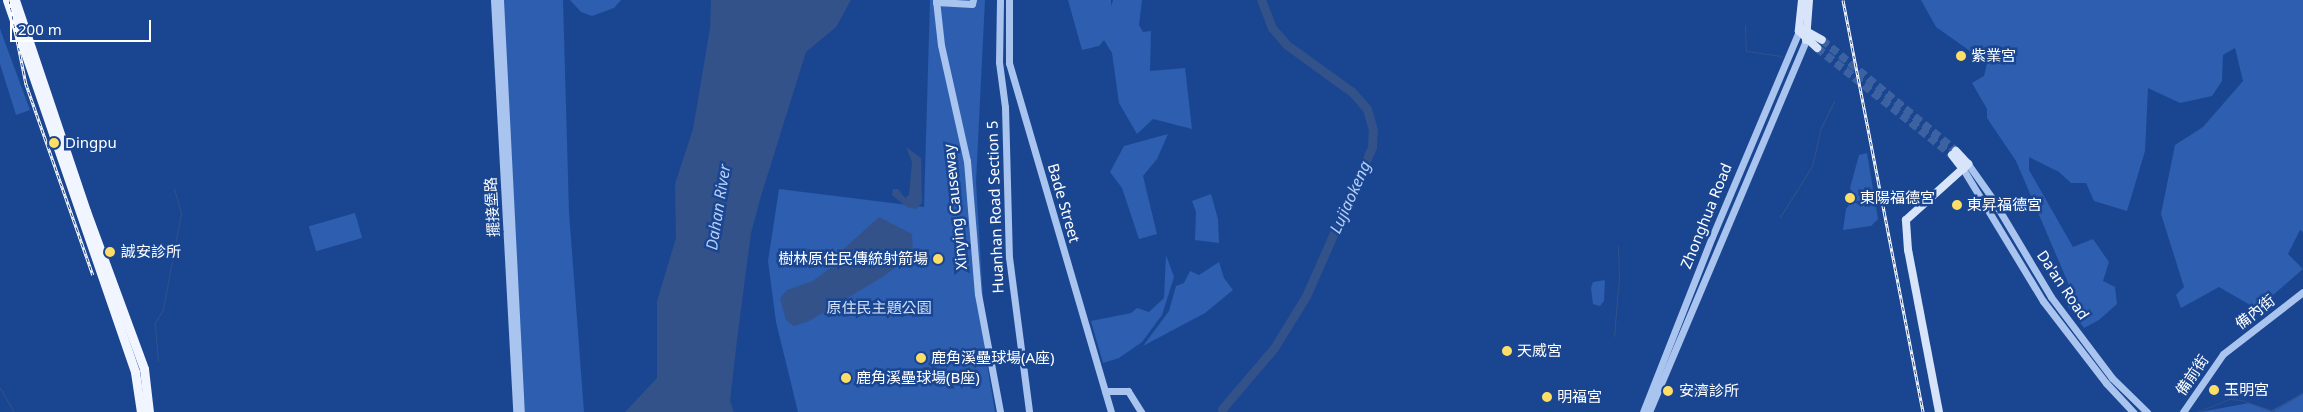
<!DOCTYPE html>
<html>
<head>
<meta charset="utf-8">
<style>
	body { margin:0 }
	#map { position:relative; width:2303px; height:412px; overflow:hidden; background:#1a4691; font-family:"Noto Sans","Noto Sans TC",sans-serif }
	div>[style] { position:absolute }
	.green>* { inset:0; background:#2d5eaf; transform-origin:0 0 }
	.water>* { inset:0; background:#325289 }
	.stream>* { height:1px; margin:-0.5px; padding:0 0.5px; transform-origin:0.5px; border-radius:0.5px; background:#325289 }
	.river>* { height:9px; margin:-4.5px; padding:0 4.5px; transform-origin:4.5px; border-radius:4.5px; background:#325289 }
	.secondary-tunnel>* { height:8px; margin-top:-4px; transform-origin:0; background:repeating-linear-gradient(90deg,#3c62a2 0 8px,transparent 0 12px) }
	.tertiary>* { height:7px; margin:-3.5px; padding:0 3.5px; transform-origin:3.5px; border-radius:3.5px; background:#a9c4ef }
	.secondary>* { height:8px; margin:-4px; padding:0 4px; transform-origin:4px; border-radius:4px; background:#d7e4fa }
	.primary>* { height:9px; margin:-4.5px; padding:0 4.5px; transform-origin:4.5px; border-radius:4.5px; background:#f1f5ff }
	.rail>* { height:3px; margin-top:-1.5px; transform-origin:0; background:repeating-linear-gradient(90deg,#1a4691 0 4px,#fff 0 8px); box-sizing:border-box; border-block:1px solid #fff }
	.dots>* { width:14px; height:14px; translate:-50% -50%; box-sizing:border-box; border:2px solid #1a4691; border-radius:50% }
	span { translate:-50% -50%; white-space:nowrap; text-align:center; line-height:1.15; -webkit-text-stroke:5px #1a4691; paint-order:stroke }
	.poi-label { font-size:15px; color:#fff }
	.left { translate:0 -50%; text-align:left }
	.right { translate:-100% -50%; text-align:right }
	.street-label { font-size:15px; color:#fff }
	.park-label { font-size:15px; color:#cfe0fa }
	.water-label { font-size:16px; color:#b5cef6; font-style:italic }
	.scale { position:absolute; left:10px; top:20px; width:141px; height:22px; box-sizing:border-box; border:2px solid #fff; border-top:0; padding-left:6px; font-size:15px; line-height:18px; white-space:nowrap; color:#fff; -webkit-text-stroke:4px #1a4691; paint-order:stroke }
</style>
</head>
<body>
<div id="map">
	<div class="green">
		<i style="clip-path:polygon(502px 0,563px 0,569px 212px,584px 412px,525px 412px)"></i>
		<i style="clip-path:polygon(570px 0,621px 0,614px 8px,592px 16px,581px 12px)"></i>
		<i style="clip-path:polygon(930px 0,985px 0,976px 182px,987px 364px,995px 412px,798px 412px,776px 322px,768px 261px,779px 189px,924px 207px)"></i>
		<i style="clip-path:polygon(1068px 0,1111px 0,1111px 6px,1113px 0,1142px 0,1139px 25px,1143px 32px,1151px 31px,1150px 71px,1185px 68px,1192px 129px,1153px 119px,1137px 134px,1119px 103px,1112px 53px,1104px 40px,1099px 46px,1082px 50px)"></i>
		<i style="clip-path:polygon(1921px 0,2303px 0,2303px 232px,2300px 230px,2288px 254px,2303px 269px,2257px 309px,2219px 287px,2181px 308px,2176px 295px,2184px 287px,2161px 214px,2175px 145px,2203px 127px,2243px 81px,2235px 48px,2223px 55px,2222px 81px,2212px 96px,2180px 103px,2148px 88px,2145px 151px,2127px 211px,2094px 201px,2086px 183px,2071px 183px,2059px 172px,2029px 157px,2029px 170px,2073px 247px,2093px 239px,2109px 262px,2103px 281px,2115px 287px,2117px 304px,2099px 320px,2084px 328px,2068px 307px,2069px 285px,2016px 161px,1987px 118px,1987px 109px,1972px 83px,1984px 76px,1987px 63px,1936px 27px)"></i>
		<i style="clip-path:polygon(0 29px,30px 110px,16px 115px,0 64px)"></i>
		<i style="clip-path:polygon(1168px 134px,1157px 159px,1143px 176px,1157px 234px,1139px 239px,1122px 188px,1110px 172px,1124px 146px)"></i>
		<i style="clip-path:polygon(1867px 153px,1878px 219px,1871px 226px,1843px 230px,1846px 209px,1855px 197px,1850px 188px,1859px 155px)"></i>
		<i style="clip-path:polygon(1211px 194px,1218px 219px,1219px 243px,1195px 240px,1196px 212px,1192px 201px)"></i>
		<i style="left:355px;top:213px;width:26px;height:48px;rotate:74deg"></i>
		<i style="clip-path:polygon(1166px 255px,1174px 277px,1162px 315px,1142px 342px,1119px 358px,1103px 363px,1091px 321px,1131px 313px,1137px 308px,1149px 312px,1164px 298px)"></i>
		<i style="clip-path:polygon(1219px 262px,1224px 278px,1233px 290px,1205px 313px,1143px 346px,1169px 311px,1176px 286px,1184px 283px,1190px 271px,1199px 275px)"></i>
		<i style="clip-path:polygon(1605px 280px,1604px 301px,1600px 306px,1593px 304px,1591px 288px,1593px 282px)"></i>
		<i style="clip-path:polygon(2303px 393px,2303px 412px,2200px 412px,2249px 403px,2271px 411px)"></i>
	</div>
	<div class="water">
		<i style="clip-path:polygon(711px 0,851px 0,836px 27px,806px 52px,761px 196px,751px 233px,737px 340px,730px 401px,734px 412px,625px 412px,657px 378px,657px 301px,676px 238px,675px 184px,693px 129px,710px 28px)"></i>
		<i style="clip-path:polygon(906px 147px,921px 158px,922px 203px,916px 209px,907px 207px,892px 195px,893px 189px,898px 189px,905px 198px,909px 195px,912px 162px)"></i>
		<i style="clip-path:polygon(879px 217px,912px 234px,913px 254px,884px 276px,809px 321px,794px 326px,786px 320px,780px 298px,787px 290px,813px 281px,830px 268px,837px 255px)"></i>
	</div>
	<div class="stream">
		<i style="left:1745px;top:25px;width:26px;rotate:88deg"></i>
		<i style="left:1746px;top:51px;width:36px;rotate:8deg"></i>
		<i style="left:1780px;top:217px;width:60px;rotate:-57.9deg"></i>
		<i style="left:1812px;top:166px;width:37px;rotate:-77deg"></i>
		<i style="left:1820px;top:130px;width:32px;rotate:-64deg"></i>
		<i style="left:1614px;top:336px;width:59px;rotate:-85.2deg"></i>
		<i style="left:1619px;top:277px;width:31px;rotate:-92deg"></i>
		<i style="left:158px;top:361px;width:38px;rotate:-95deg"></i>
		<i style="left:155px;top:323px;width:16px;rotate:-60deg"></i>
		<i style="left:163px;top:309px;width:98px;rotate:-79.4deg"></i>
		<i style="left:181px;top:213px;width:25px;rotate:-106deg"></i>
		<i style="left:0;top:388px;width:28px;rotate:60deg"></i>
		<i style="left:2197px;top:412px;width:35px;rotate:-22deg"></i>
		<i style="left:2230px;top:399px;width:11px;rotate:5deg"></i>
		<i style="left:2241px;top:400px;width:34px;rotate:19deg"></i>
		<i style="left:2273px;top:411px;width:36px;rotate:-32deg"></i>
	</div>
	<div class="river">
		<i style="left:1222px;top:409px;width:80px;rotate:-49.6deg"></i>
		<i style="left:1274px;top:348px;width:61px;rotate:-58.4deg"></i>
		<i style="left:1306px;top:296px;width:163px;rotate:-66.1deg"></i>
		<i style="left:1372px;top:147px;width:17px;rotate:-87deg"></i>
		<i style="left:1373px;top:130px;width:22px;rotate:-106deg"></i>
		<i style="left:1367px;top:109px;width:23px;rotate:-131deg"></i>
		<i style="left:1352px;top:92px;width:80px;rotate:-144.1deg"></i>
		<i style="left:1287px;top:45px;width:23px;rotate:-131deg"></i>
		<i style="left:1272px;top:28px;width:30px;rotate:-111deg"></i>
	</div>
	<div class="secondary-tunnel">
		<i style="left:1822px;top:40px;width:174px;rotate:39.6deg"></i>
		<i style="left:1817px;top:48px;width:172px;rotate:38.4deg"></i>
	</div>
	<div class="tertiary">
		<i style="left:494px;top:0;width:413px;rotate:86.9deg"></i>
		<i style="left:500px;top:0;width:413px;rotate:87.1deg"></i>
		<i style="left:936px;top:0;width:45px;rotate:83.7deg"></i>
		<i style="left:941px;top:45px;width:119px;rotate:77.4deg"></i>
		<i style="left:967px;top:161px;width:133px;rotate:85.3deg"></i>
		<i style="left:978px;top:294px;width:120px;rotate:79.4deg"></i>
		<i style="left:1000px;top:0;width:62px;rotate:90.9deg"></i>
		<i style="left:999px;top:62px;width:45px;rotate:82.4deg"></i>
		<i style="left:1005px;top:107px;width:150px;rotate:88.5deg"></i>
		<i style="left:1009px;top:257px;width:156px;rotate:82.6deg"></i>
		<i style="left:1009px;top:0;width:63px;rotate:90deg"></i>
		<i style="left:1009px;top:63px;width:364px;rotate:73.7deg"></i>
		<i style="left:936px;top:2px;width:36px;rotate:3deg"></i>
		<i style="left:972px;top:4px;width:4px;rotate:-76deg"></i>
		<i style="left:1968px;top:164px;width:42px;rotate:54.8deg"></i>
		<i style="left:1992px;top:198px;width:115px;rotate:59.2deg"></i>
		<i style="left:2051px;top:297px;width:101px;rotate:53deg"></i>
		<i style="left:2112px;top:378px;width:49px;rotate:44.2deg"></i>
		<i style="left:1963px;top:169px;width:154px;rotate:58.8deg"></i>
		<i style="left:2043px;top:301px;width:103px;rotate:52.5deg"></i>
		<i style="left:2106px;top:383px;width:40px;rotate:47deg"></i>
		<i style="left:1105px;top:391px;width:23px"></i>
		<i style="left:1128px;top:391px;width:25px;rotate:58deg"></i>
		<i style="left:1643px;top:412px;width:188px;rotate:-68.5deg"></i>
		<i style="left:1712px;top:237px;width:224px;rotate:-67.1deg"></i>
		<i style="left:1649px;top:412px;width:404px;rotate:-67.1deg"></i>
		<i style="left:2183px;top:412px;width:70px;rotate:-55.4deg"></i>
		<i style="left:2223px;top:354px;width:101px;rotate:-37.8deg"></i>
	</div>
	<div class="secondary">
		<i style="left:1802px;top:0;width:31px;rotate:96deg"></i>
		<i style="left:1799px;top:31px;width:25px;rotate:43deg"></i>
		<i style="left:1806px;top:31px;width:18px;rotate:29deg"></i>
		<i style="left:1806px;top:40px;width:40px;rotate:-85.7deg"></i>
		<i style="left:1952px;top:155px;width:18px;rotate:52deg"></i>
		<i style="left:1939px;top:412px;width:165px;rotate:-100.8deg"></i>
		<i style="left:1908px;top:250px;width:30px;rotate:-94deg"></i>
		<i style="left:1906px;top:220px;width:84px;rotate:-42.1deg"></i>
		<i style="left:1968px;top:164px;width:18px;rotate:-133deg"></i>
	</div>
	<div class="primary">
		<i style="left:7px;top:0;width:393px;rotate:71deg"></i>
		<i style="left:135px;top:372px;width:40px;rotate:81.5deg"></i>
		<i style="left:15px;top:0;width:223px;rotate:71.4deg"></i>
		<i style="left:86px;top:211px;width:168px;rotate:69.8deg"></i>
		<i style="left:144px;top:369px;width:43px;rotate:83.4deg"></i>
	</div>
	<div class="rail">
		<i style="left:9px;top:0;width:86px;rotate:78.6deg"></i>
		<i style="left:26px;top:84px;width:202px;rotate:70.7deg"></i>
		<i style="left:1843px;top:0;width:420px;rotate:79deg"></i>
	</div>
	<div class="dots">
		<i style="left:1961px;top:56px;background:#ffde67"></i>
		<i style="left:54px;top:143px;background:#ffde67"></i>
		<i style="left:1850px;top:198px;background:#ffde67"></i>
		<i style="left:1957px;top:205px;background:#ffde67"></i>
		<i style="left:110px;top:252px;background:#ffde67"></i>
		<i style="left:938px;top:259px;background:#ffde67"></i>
		<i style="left:1507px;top:351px;background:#ffde67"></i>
		<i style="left:921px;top:358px;background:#ffde67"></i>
		<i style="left:846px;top:378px;background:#ffde67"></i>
		<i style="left:2214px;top:390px;background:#ffde67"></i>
		<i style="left:1668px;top:391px;background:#ffde67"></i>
		<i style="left:1547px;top:397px;background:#ffde67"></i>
	</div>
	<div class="poi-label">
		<span class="left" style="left:1971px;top:56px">紫業宮</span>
		<span class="left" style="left:65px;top:143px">Dingpu</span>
		<span class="left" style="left:1860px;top:198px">東陽福德宮</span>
		<span class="left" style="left:1967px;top:205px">東昇福德宮</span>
		<span class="left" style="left:121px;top:252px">誠安診所</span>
		<span class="right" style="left:928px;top:259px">樹林原住民傳統射箭場</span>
		<span class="left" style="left:1517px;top:351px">天威宮</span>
		<span class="left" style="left:931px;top:358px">鹿角溪壘球場(A座)</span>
		<span class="left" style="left:856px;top:378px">鹿角溪壘球場(B座)</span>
		<span class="left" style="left:2224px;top:390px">玉明宮</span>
		<span class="left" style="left:1679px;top:391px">安濟診所</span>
		<span class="left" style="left:1557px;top:397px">明福宮</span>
	</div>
	<div class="street-label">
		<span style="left:1064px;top:203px;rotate:74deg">Bade Street</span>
		<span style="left:492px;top:207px;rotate:-93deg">擺接堡路</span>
		<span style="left:955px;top:207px;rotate:-96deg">Xinying Causeway</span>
		<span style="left:995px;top:207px;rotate:-92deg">Huanhan Road Section 5</span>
		<span style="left:1706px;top:216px;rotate:-68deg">Zhonghua Road</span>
		<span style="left:2063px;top:285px;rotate:56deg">Da'an Road</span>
		<span style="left:2255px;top:312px;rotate:-38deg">備內街</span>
		<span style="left:2192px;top:375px;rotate:-56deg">備前街</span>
	</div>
	<div class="park-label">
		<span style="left:879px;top:308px">原住民主題公園</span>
	</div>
	<div class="water-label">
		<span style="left:1350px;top:197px;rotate:-66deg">Lujiaokeng</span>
		<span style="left:718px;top:207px;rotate:-81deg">Dahan River</span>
	</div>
	<div class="scale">200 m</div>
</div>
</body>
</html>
